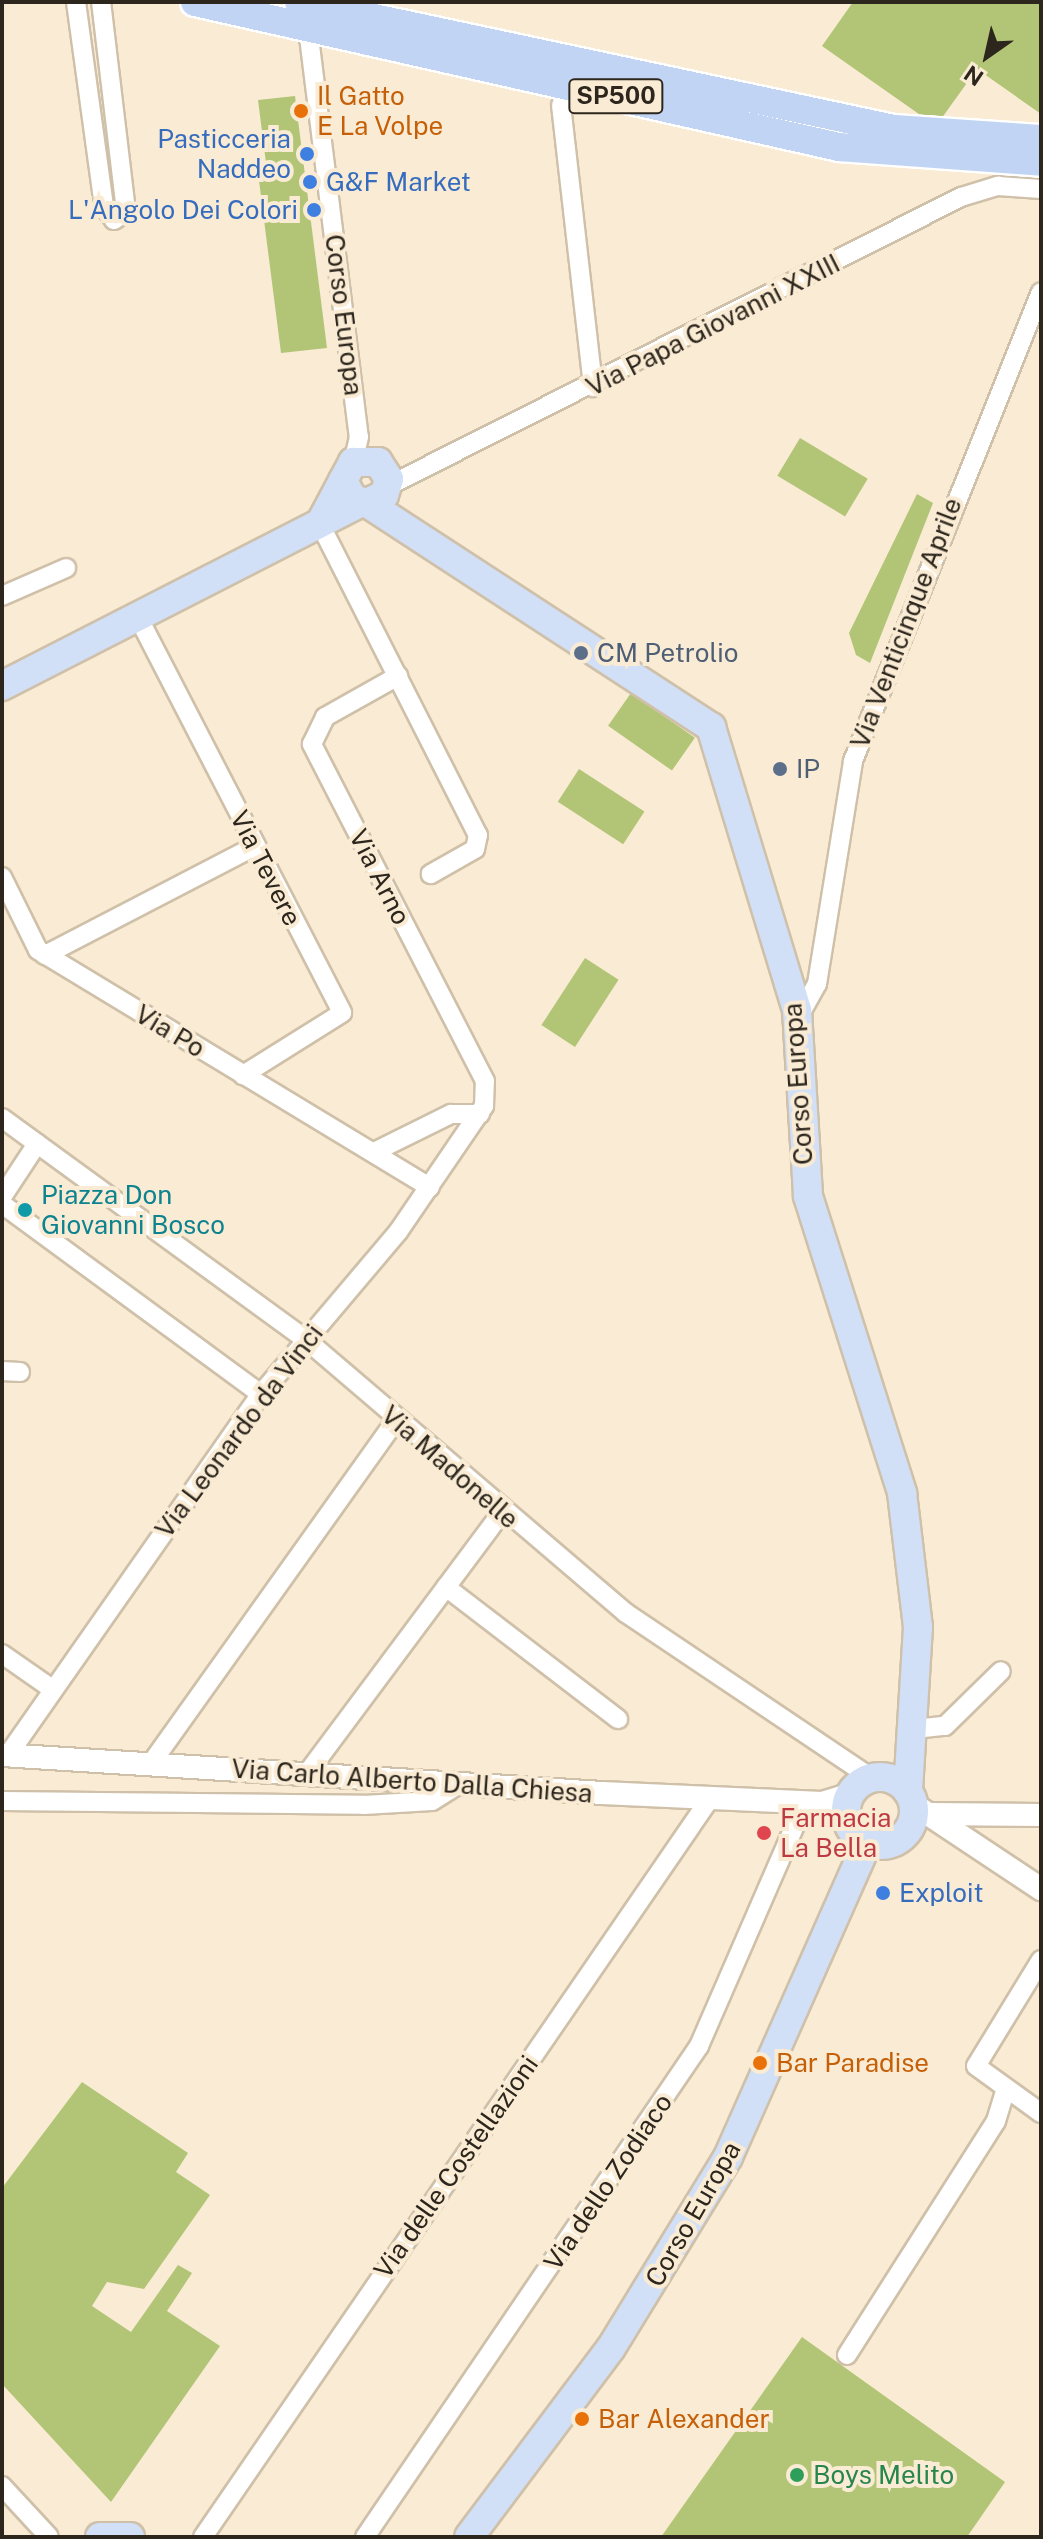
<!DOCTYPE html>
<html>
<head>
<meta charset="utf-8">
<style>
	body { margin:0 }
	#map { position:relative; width:1043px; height:2539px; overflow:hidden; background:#faebd4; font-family:"Public Sans",sans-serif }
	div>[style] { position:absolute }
	.green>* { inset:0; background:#b2c576; transform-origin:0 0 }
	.roads { filter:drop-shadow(2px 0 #cfc0a9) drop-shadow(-2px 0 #cfc0a9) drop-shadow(0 2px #cfc0a9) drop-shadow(0 -2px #cfc0a9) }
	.minor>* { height:18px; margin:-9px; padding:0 9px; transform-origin:9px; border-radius:9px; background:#fff }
	.tertiary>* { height:22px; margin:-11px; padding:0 11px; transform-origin:11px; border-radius:11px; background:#fff }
	.primary>* { height:28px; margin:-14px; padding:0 14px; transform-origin:14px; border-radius:14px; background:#d1dff7 }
	.primary>.ring { margin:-14px; padding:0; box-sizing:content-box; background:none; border:28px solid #d1dff7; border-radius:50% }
	.bridges { filter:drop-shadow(2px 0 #fff) drop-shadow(-2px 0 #fff) drop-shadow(0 2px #fff) drop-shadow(0 -2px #fff) }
	.trunk-bridge>* { height:28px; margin:-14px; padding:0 14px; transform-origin:14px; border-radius:14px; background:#c2d4f4 }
	.dots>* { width:22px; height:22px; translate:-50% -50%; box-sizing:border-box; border:4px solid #faebd4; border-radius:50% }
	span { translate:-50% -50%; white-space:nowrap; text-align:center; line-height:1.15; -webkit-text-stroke:8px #faebd4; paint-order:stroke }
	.shield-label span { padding:2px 6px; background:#faebd4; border:2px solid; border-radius:6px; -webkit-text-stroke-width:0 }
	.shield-label { font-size:24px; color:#2c261d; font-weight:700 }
	.food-label { font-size:26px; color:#c56008 }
	.left { translate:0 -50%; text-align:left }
	.shop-label { font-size:26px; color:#366cbe }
	.right { translate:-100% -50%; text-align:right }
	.street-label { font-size:26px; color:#2c261d }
	.service-label { font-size:26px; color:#4e5e75 }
	.culture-label { font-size:26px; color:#0d838f }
	.health-label { font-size:26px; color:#be3a42 }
	.leisure-label { font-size:26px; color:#27864d }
	.frame { position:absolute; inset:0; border:4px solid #2c261d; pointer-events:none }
	.north { position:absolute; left:947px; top:16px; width:80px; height:80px; -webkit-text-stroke:6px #faebd4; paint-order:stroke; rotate:214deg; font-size:22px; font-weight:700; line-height:32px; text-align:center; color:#2c261d }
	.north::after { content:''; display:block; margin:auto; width:28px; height:36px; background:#2c261d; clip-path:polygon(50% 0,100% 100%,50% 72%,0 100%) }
</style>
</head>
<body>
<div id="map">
	<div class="green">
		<i style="clip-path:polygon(853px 2px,1041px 2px,1041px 114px,977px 69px,936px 126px,822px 46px)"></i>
		<i style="clip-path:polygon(295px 96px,327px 348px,281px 353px,257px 165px,266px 163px,258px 100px)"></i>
		<i style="left:800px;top:438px;width:79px;height:44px;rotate:31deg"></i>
		<i style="clip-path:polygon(917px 494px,933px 503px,870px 663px,856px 655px,849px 633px)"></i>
		<i style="left:631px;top:693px;width:78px;height:40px;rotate:35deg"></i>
		<i style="left:579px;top:769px;width:78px;height:39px;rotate:33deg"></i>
		<i style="left:585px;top:958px;width:40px;height:80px;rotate:33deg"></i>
		<i style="clip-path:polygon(82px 2082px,188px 2153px,176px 2172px,210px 2195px,144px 2289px,107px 2282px,92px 2306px,131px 2332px,178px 2265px,192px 2273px,167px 2311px,220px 2346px,111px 2502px,2px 2384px,2px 2188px)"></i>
		<i style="clip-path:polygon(802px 2337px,1005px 2482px,967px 2537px,661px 2537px)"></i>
	</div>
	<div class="roads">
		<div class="minor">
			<i style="left:76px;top:2px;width:206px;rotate:82.2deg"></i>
			<i style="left:104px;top:206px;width:17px;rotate:54deg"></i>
			<i style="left:114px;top:220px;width:15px;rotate:-37deg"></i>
			<i style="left:126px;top:211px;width:210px;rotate:-96.8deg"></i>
			<i style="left:307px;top:21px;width:419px;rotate:82.9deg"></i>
			<i style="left:359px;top:437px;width:26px;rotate:103deg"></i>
			<i style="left:561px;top:105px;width:284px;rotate:83.5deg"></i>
			<i style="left:388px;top:486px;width:642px;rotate:-26.76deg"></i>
			<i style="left:961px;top:197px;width:39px;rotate:-17deg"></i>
			<i style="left:998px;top:186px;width:43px;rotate:4deg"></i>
			<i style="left:320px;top:524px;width:349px;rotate:63.1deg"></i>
			<i style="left:478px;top:835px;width:14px;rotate:102deg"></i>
			<i style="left:475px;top:849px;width:51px;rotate:150.4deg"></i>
			<i style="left:2px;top:596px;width:70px;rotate:-23.6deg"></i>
			<i style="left:138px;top:617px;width:445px;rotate:62.7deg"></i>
			<i style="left:342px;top:1013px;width:117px;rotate:147.9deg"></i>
			<i style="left:2px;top:877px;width:81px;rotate:63.7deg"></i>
			<i style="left:38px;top:950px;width:458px;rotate:31.2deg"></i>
			<i style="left:45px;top:955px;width:237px;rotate:-27.4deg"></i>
			<i style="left:798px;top:1018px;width:39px;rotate:-61deg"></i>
			<i style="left:817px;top:984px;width:226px;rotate:-80.8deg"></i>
			<i style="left:853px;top:761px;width:505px;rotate:-68.16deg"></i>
			<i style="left:2px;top:1118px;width:374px;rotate:36.1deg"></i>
			<i style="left:304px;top:1338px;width:423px;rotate:40.5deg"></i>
			<i style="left:626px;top:1613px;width:296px;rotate:33.9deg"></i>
			<i style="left:374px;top:1152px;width:86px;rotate:-26.3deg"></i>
			<i style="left:451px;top:1114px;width:29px"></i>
			<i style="left:2px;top:1197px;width:64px;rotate:-56.6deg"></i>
			<i style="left:2px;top:1204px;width:321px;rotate:36.3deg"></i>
			<i style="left:2px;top:1371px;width:18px;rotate:3deg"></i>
			<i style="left:446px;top:1587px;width:217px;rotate:37.5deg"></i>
			<i style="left:2px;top:1654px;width:61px;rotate:35deg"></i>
			<i style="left:914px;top:1729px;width:31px;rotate:-6deg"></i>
			<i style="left:945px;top:1726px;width:78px;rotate:-44.5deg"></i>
			<i style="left:8px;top:1755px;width:441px;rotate:-55deg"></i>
			<i style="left:261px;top:1394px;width:212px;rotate:-49.8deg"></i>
			<i style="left:398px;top:1232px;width:153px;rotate:-55.7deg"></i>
			<i style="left:484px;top:1106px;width:25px;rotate:-88deg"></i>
			<i style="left:485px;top:1081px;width:379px;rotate:-117.2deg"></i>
			<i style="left:312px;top:744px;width:30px;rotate:-64deg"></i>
			<i style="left:325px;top:717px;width:84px;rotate:-29.3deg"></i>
			<i style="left:150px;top:1765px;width:424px;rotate:-54.5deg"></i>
			<i style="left:306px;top:1775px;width:327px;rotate:-53.3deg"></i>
			<i style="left:2px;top:1801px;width:362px;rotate:0.6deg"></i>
			<i style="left:364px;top:1805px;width:68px;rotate:-3.4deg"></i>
			<i style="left:432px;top:1801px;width:36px;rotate:-32deg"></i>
			<i style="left:1041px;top:1960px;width:124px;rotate:121.5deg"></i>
			<i style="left:976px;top:2066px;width:80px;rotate:35.9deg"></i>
			<i style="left:847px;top:2355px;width:277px;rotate:-57.5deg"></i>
			<i style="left:996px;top:2121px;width:34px;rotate:-73deg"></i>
			<i style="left:2px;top:2486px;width:69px;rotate:47.3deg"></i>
			<i style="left:203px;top:2537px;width:898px;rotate:-55.53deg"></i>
			<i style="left:365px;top:2537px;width:594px;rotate:-55.77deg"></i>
			<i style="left:699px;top:2046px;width:266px;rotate:-66.5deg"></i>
		</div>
		<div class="tertiary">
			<i style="left:2px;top:1755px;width:601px;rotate:3.62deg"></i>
			<i style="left:602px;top:1793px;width:220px;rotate:2.6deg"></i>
			<i style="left:822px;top:1803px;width:30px;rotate:-17deg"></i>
			<i style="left:822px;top:1803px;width:27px;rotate:28deg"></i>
			<i style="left:913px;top:1804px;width:154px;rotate:33.6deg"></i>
			<i style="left:930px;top:1814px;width:111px;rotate:0.5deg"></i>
		</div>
		<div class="primary">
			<i style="left:367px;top:503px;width:411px;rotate:33.1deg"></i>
			<i style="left:711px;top:727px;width:296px;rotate:73.1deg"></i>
			<i style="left:797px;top:1010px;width:186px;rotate:86.6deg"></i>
			<i style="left:808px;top:1196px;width:312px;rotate:72.4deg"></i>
			<i style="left:902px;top:1493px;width:135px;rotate:83.2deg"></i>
			<i style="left:918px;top:1627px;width:165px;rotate:93.5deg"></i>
			<i style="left:322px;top:520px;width:66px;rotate:-61.9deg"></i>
			<i style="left:353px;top:462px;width:25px"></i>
			<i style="left:378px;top:462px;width:20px;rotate:57deg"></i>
			<i style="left:389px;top:479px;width:17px;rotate:107deg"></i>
			<i style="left:384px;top:495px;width:19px;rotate:155deg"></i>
			<i style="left:367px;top:503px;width:15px;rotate:-164deg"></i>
			<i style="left:353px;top:499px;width:21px;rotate:-119deg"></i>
			<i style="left:2px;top:686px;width:402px;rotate:-27.1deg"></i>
			<i class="ring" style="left:846px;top:1777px;width:40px;height:40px"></i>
			<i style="left:100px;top:2537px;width:30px"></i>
			<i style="left:469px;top:2537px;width:236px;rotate:-53.1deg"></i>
			<i style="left:611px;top:2348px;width:224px;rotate:-58.5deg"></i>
			<i style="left:728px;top:2157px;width:343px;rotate:-66.1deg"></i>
		</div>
	</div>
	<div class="bridges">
		<div class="trunk-bridge">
			<i style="left:195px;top:2px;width:660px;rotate:12.69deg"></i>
			<i style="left:839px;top:147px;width:203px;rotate:4.2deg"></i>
			<i style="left:299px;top:2px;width:608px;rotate:12.05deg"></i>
			<i style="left:894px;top:129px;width:147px;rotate:3.9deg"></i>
		</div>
	</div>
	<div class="dots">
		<i style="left:301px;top:111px;background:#e8710a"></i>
		<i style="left:307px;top:154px;background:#3f7fe0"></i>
		<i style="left:310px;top:182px;background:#3f7fe0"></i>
		<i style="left:314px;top:210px;background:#3f7fe0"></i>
		<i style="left:581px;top:653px;background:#5c6f8a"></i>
		<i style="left:780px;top:769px;background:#5c6f8a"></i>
		<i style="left:25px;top:1210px;background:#0f9aa8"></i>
		<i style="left:764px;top:1833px;background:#e0444e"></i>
		<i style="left:883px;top:1893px;background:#3f7fe0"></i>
		<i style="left:760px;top:2063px;background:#e8710a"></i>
		<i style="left:582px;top:2419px;background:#e8710a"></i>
		<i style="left:797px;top:2475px;background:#2e9e5b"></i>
	</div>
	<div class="shield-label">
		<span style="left:616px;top:96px">SP500</span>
	</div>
	<div class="food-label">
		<span class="left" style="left:317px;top:111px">Il Gatto<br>E La Volpe</span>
		<span class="left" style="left:776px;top:2063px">Bar Paradise</span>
		<span class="left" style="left:598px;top:2419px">Bar Alexander</span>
	</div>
	<div class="shop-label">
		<span class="right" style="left:291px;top:154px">Pasticceria<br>Naddeo</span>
		<span class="left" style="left:326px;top:182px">G&amp;F Market</span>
		<span class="right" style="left:298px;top:210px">L'Angolo Dei Colori</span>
		<span class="left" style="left:899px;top:1893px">Exploit</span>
	</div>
	<div class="street-label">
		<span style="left:344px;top:315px;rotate:83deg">Corso Europa</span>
		<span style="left:713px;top:325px;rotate:-27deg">Via Papa Giovanni XXIII</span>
		<span style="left:906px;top:623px;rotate:-69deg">Via Venticinque Aprile</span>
		<span style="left:266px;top:868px;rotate:63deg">Via Tevere</span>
		<span style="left:380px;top:877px;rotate:63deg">Via Arno</span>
		<span style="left:170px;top:1031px;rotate:31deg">Via Po</span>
		<span style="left:798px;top:1084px;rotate:-94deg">Corso Europa</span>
		<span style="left:239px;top:1431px;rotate:-53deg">Via Leonardo da Vinci</span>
		<span style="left:450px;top:1467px;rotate:41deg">Via Madonelle</span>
		<span style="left:412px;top:1781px;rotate:4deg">Via Carlo Alberto Dalla Chiesa</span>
		<span style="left:456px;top:2167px;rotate:-55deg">Via delle Costellazioni</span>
		<span style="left:608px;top:2182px;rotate:-56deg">Via dello Zodiaco</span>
		<span style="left:693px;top:2214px;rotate:-60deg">Corso Europa</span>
	</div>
	<div class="service-label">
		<span class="left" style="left:597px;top:653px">CM Petrolio</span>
		<span class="left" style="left:796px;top:769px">IP</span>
	</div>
	<div class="culture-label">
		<span class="left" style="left:41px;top:1210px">Piazza Don<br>Giovanni Bosco</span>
	</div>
	<div class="health-label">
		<span class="left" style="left:780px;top:1833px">Farmacia<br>La Bella</span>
	</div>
	<div class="leisure-label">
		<span class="left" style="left:813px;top:2475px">Boys Melito</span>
	</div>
	<div class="frame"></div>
	<div class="north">N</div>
</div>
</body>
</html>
